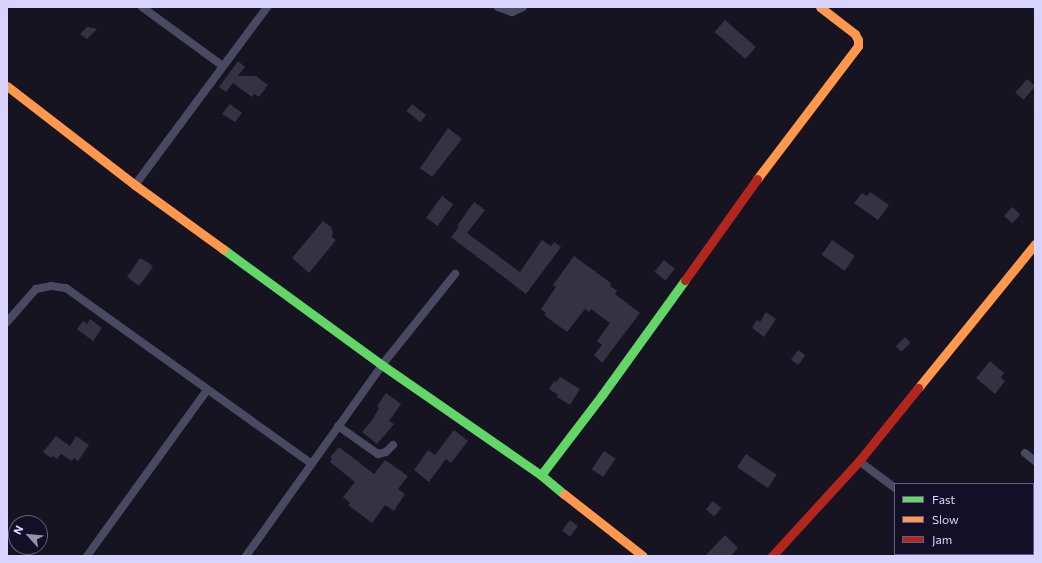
<!DOCTYPE html>
<html>
<head>
<meta charset="utf-8">
<style>
	body { margin:0 }
	#map { position:relative; width:1042px; height:563px; overflow:hidden; background:#161421; font-family:Commissioner,sans-serif }
	div>[style] { position:absolute }
	.building>* { inset:0; background:#343243; transform-origin:0 0 }
	.street>* { height:8px; margin:-4px; padding:0 4px; transform-origin:4px; border-radius:4px; background:#4a4962 }
	.fast>* { height:9px; margin:-4.5px; padding:0 4.5px; transform-origin:4.5px; border-radius:4.5px; background:#63d668 }
	.slow>* { height:9px; margin:-4.5px; padding:0 4.5px; transform-origin:4.5px; border-radius:4.5px; background:#ff974d }
	.jam>* { height:9px; margin:-4.5px; padding:0 4.5px; transform-origin:4.5px; border-radius:4.5px; background:#b3261e }
	span { translate:-50% -50%; white-space:nowrap; text-align:center; line-height:1.15; -webkit-text-stroke:3px #130f26; paint-order:stroke }
	.frame { position:absolute; inset:0; border:8px solid #d9d4ff; pointer-events:none }
	.legend { position:absolute; left:894px; top:483px; width:140px; height:72px; box-sizing:border-box; background:#130f26; border:1px solid #625e7d; margin:0; padding:5px 7px; list-style:none; font-size:12px; color:#d9d4ff }
	.legend li { display:flex; align-items:center; gap:8px; height:20px }
	.legend b { width:20px; border:1px solid #625e7d }
	.north { position:absolute; left:8px; top:515px; width:40px; height:40px; box-sizing:border-box; background:#130f26; border:1px solid #625e7d; border-radius:50%; rotate:297deg; font-size:11px; font-weight:700; line-height:16px; text-align:center; color:#d9d4ff }
	.north::after { content:''; display:block; margin:auto; width:14px; height:18px; background:#9591b1; clip-path:polygon(50% 0,100% 100%,50% 72%,0 100%) }
</style>
</head>
<body>
<div id="map">
	<div class="building">
		<i style="left:725px;top:20px;width:41px;height:16px;rotate:41deg"></i>
		<i style="clip-path:polygon(87px 27px,97px 29px,87px 39px,80px 34px)"></i>
		<i style="clip-path:polygon(238px 61px,245px 67px,238px 76px,256px 76px,268px 85px,259px 97px,254px 94px,252px 97px,233px 83px,226px 92px,219px 87px)"></i>
		<i style="left:1027px;top:79px;width:11px;height:18px;rotate:41deg"></i>
		<i style="clip-path:polygon(230px 104px,242px 113px,235px 122px,222px 114px)"></i>
		<i style="left:412px;top:104px;width:18px;height:9px;rotate:38deg"></i>
		<i style="clip-path:polygon(448px 128px,462px 139px,432px 177px,420px 168px)"></i>
		<i style="clip-path:polygon(870px 192px,889px 205px,878px 220px,854px 203px,862px 193px,867px 196px)"></i>
		<i style="left:442px;top:196px;width:14px;height:27px;rotate:36deg"></i>
		<i style="clip-path:polygon(474px 202px,485px 210px,467px 233px,520px 272px,542px 240px,551px 246px,554px 242px,561px 247px,526px 294px,451px 237px,459px 227px,457px 226px)"></i>
		<i style="left:1012px;top:207px;width:11px;height:12px;rotate:41deg"></i>
		<i style="clip-path:polygon(323px 221px,331px 227px,333px 232px,332px 237px,336px 240px,309px 273px,292px 258px)"></i>
		<i style="left:832px;top:240px;width:28px;height:18px;rotate:35deg"></i>
		<i style="clip-path:polygon(574px 256px,611px 283px,610px 286px,617px 291px,615px 294px,640px 313px,602px 363px,594px 355px,602px 345px,597px 341px,610px 323px,591px 309px,589px 312px,585px 309px,567px 332px,544px 315px,546px 313px,541px 309px,556px 287px,553px 285px)"></i>
		<i style="clip-path:polygon(140px 258px,149px 263px,153px 267px,139px 286px,127px 277px)"></i>
		<i style="left:664px;top:260px;width:14px;height:15px;rotate:39deg"></i>
		<i style="clip-path:polygon(766px 312px,776px 319px,764px 337px,752px 328px,757px 320px,760px 322px)"></i>
		<i style="clip-path:polygon(90px 319px,102px 328px,93px 341px,77px 329px,83px 321px,87px 324px)"></i>
		<i style="left:905px;top:337px;width:8px;height:13px;rotate:45deg"></i>
		<i style="left:798px;top:350px;width:9px;height:12px;rotate:36deg"></i>
		<i style="clip-path:polygon(990px 361px,1004px 373px,1001px 378px,1005px 381px,995px 394px,976px 378px)"></i>
		<i style="clip-path:polygon(560px 377px,580px 389px,570px 405px,557px 397px,558px 395px,549px 389px,554px 381px,556px 382px)"></i>
		<i style="clip-path:polygon(386px 393px,401px 404px,389px 421px,394px 424px,377px 444px,362px 432px,373px 419px,379px 408px,377px 406px)"></i>
		<i style="clip-path:polygon(454px 430px,468px 441px,451px 463px,446px 459px,429px 482px,414px 470px,428px 450px,435px 455px)"></i>
		<i style="clip-path:polygon(56px 436px,70px 446px,76px 436px,89px 445px,78px 461px,74px 458px,72px 461px,61px 454px,57px 459px,53px 456px,51px 458px,43px 452px)"></i>
		<i style="clip-path:polygon(339px 447px,374px 474px,385px 460px,408px 476px,398px 489px,405px 494px,394px 511px,385px 505px,372px 523px,348px 505px,350px 503px,343px 497px,355px 482px,330px 462px,332px 459px,330px 457px)"></i>
		<i style="left:604px;top:451px;width:14px;height:22px;rotate:34deg"></i>
		<i style="left:746px;top:454px;width:37px;height:16px;rotate:34deg"></i>
		<i style="left:713px;top:501px;width:11px;height:11px;rotate:41deg"></i>
		<i style="left:570px;top:520px;width:10px;height:13px;rotate:37deg"></i>
		<i style="clip-path:polygon(725px 535px,738px 548px,731px 556px,705px 556px)"></i>
	</div>
	<div class="street">
		<i style="left:142px;top:7px;width:100px;rotate:36.1deg"></i>
		<i style="left:498px;top:7px;width:15px;rotate:20deg"></i>
		<i style="left:512px;top:12px;width:12px;rotate:-24deg"></i>
		<i style="left:135px;top:185px;width:222px;rotate:-53.4deg"></i>
		<i style="left:7px;top:322px;width:44px;rotate:-48.7deg"></i>
		<i style="left:36px;top:289px;width:15px;rotate:-11deg"></i>
		<i style="left:51px;top:286px;width:15px;rotate:8deg"></i>
		<i style="left:66px;top:288px;width:302px;rotate:35.6deg"></i>
		<i style="left:338px;top:426px;width:49px;rotate:35deg"></i>
		<i style="left:378px;top:454px;width:8px;rotate:-14deg"></i>
		<i style="left:386px;top:452px;width:10px;rotate:-45deg"></i>
		<i style="left:1025px;top:453px;width:13px;rotate:39deg"></i>
		<i style="left:859px;top:461px;width:45px;rotate:36.9deg"></i>
		<i style="left:1033px;top:514px;width:4px;rotate:-56deg"></i>
		<i style="left:984px;top:554px;width:3px;rotate:45deg"></i>
		<i style="left:87px;top:556px;width:205px;rotate:-54.1deg"></i>
		<i style="left:246px;top:556px;width:234px;rotate:-54.5deg"></i>
		<i style="left:382px;top:365px;width:117px;rotate:-51.3deg"></i>
		<i style="left:1008px;top:556px;width:3px;rotate:-45deg"></i>
	</div>
	<div class="fast">
		<i style="left:223px;top:249px;width:197px;rotate:36.1deg"></i>
		<i style="left:382px;top:365px;width:193px;rotate:34.7deg"></i>
		<i style="left:541px;top:475px;width:30px;rotate:40deg"></i>
		<i style="left:541px;top:475px;width:101px;rotate:-52.7deg"></i>
		<i style="left:602px;top:395px;width:142px;rotate:-54.2deg"></i>
	</div>
	<div class="slow">
		<i style="left:7px;top:86px;width:162px;rotate:37.7deg"></i>
		<i style="left:135px;top:185px;width:109px;rotate:36deg"></i>
		<i style="left:757px;top:179px;width:167px;rotate:-52.8deg"></i>
		<i style="left:858px;top:46px;width:6px;rotate:-90deg"></i>
		<i style="left:858px;top:40px;width:7px;rotate:-117deg"></i>
		<i style="left:855px;top:34px;width:44px;rotate:-142.4deg"></i>
		<i style="left:918px;top:388px;width:186px;rotate:-50.9deg"></i>
		<i style="left:564px;top:494px;width:100px;rotate:38.1deg"></i>
	</div>
	<div class="jam">
		<i style="left:685px;top:280px;width:124px;rotate:-54.5deg"></i>
		<i style="left:772px;top:556px;width:129px;rotate:-47.5deg"></i>
		<i style="left:859px;top:461px;width:94px;rotate:-51.1deg"></i>
	</div>
	<div class="frame"></div>
	<ul class="legend">
	<li><b style="height:5px;background:#63d668"></b>Fast</li>
	<li><b style="height:5px;background:#ff974d"></b>Slow</li>
	<li><b style="height:5px;background:#b3261e"></b>Jam</li>
	</ul>
	<div class="north">N</div>
</div>
</body>
</html>
